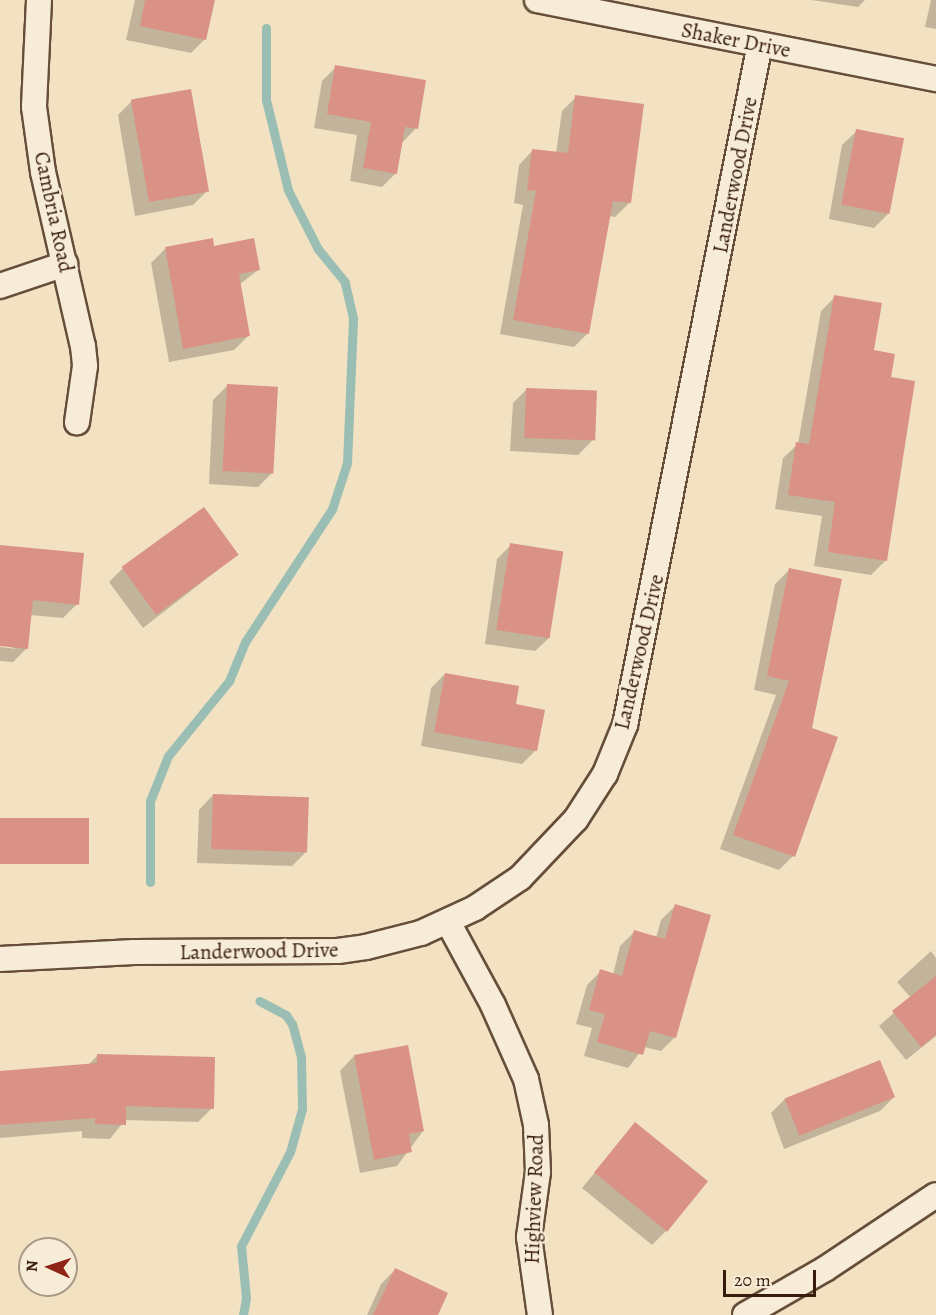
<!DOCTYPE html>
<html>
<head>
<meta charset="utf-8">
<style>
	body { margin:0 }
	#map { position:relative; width:936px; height:1315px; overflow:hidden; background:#f2e2c2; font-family:Alegreya,serif }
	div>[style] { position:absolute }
	.shadow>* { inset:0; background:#0003 }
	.stream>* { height:9px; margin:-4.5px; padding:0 4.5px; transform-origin:4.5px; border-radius:4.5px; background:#9bbeb4 }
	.building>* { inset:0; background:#da9286; transform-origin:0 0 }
	.roads { filter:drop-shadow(2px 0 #664e3a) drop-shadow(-2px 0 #664e3a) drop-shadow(0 2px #664e3a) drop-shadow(0 -2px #664e3a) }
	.street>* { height:24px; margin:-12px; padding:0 12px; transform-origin:12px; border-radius:12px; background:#f7ecd7 }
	span { translate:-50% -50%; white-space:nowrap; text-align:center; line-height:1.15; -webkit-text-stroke:4.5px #f7ecd7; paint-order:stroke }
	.street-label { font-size:21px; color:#371c0c }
	.north { position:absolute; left:18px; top:1237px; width:60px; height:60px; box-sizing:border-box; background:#f7ecd7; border:2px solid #aa9986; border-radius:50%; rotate:273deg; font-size:16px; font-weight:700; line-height:24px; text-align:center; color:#371c0c }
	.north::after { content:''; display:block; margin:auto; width:21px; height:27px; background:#8f2418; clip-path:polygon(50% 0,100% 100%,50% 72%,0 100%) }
	.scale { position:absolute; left:723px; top:1270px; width:93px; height:27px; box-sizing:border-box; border:3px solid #371c0c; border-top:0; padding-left:8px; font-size:18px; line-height:21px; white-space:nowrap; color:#371c0c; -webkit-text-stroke:4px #f7ecd7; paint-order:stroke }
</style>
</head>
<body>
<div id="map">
	<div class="shadow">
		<i style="clip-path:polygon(135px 0,213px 0,205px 39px,191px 53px,126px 40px)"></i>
		<i style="clip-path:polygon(811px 0,865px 0,858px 7px)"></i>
		<i style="clip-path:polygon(931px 0,936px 0,936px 29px,925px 27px)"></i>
		<i style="clip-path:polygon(336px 67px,416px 128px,402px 143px,396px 173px,382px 187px,350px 181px,357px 135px,314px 128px,322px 81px)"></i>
		<i style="clip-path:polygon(576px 97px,629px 203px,615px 217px,609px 216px,588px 333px,574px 347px,500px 334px,523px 205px,514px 203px,519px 165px,533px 150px,556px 153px,562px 111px)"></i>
		<i style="clip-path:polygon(132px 101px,207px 191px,193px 205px,135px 216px,118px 115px)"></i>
		<i style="clip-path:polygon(857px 131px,888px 214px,874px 228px,829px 219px,842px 145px)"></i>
		<i style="clip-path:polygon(213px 247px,258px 270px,239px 285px,249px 335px,234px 350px,169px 362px,151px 263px,165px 249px)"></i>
		<i style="clip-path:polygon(835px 297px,889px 378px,885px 561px,871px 575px,814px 566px,822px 516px,775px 509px,783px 458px,798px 444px,821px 311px)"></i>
		<i style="clip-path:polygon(227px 386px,272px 473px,258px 487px,209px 484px,213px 400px)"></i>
		<i style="clip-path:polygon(527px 389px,592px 441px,578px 455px,510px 451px,513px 403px)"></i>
		<i style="clip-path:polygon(511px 545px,550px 637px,535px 651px,485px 644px,497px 559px)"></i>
		<i style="clip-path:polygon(0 546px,77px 604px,63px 618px,30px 615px,27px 648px,13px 662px,0 661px,0 647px,17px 649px,0 644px)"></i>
		<i style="clip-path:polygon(237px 555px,143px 628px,109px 582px,123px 568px)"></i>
		<i style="clip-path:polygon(789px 570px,811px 729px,793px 856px,779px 870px,720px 849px,776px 695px,754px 690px,775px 584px)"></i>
		<i style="clip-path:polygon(445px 674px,514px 706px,536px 750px,522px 764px,421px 746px,431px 688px)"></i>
		<i style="clip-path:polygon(213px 795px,306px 852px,292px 866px,197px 863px,199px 810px)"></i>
		<i style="clip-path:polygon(675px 906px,675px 1037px,661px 1051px,644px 1047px,628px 1068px,584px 1056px,592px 1028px,576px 1024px,587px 985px,601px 971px,613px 975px,620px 946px,634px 932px,656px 938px,661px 920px)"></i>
		<i style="clip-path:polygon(931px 951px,936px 958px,936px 1036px,906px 1060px,879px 1026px,911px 998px,897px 982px)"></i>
		<i style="clip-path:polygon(98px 1055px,212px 1108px,198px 1122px,125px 1120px,110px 1139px,82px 1138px,82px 1131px,0 1138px,0 1073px,87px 1066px)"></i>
		<i style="clip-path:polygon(354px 1056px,423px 1131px,397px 1166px,360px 1173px,340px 1071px)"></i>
		<i style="clip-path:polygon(894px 1097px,880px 1111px,784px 1149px,771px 1113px,785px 1099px)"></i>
		<i style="clip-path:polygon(635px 1124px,666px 1231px,652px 1245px,582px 1188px)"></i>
		<i style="clip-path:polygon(395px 1270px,436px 1315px,367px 1315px,381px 1284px)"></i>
	</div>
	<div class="stream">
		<i style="left:150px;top:882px;width:81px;rotate:-90deg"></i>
		<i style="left:150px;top:801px;width:48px;rotate:-68.2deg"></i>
		<i style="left:168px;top:756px;width:97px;rotate:-50.9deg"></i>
		<i style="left:229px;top:681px;width:42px;rotate:-67.7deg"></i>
		<i style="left:245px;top:642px;width:159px;rotate:-56.8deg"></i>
		<i style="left:332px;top:509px;width:48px;rotate:-71.9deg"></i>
		<i style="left:347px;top:463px;width:145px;rotate:-87.6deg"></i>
		<i style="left:353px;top:318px;width:37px;rotate:-103deg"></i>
		<i style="left:345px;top:282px;width:43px;rotate:-129.3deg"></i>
		<i style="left:318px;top:249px;width:66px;rotate:-117deg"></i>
		<i style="left:288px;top:190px;width:93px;rotate:-103.7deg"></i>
		<i style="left:266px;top:100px;width:72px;rotate:-90deg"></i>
		<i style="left:243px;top:1315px;width:17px;rotate:-80deg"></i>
		<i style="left:246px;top:1298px;width:52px;rotate:-95.5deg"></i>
		<i style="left:241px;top:1246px;width:106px;rotate:-62.5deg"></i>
		<i style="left:290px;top:1152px;width:45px;rotate:-74.4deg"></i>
		<i style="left:302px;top:1109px;width:52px;rotate:-91.1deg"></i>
		<i style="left:301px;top:1057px;width:34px;rotate:-105deg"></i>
		<i style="left:292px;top:1024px;width:11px;rotate:-124deg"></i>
		<i style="left:286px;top:1015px;width:30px;rotate:-152deg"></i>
	</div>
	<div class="building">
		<i style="clip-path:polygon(145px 0,215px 0,206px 40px,140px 26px)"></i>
		<i style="clip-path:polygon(335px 65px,426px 80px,418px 129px,405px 127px,397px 174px,363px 168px,371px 122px,327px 114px)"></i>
		<i style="left:191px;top:89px;width:104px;height:61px;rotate:80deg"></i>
		<i style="clip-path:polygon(575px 95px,644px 104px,631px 203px,613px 201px,589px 334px,513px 320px,536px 191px,527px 190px,532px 149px,568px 153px)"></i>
		<i style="left:856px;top:129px;width:49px;height:77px;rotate:11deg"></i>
		<i style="clip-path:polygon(213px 238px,214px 246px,254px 238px,260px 270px,239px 274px,250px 336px,183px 349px,165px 247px)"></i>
		<i style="clip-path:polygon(834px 295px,882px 303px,874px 350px,895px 354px,891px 377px,915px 381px,887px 561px,828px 552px,835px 502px,788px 495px,796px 442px,809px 444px)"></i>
		<i style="left:227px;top:384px;width:51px;height:87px;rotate:3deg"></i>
		<i style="left:526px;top:388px;width:71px;height:50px;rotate:2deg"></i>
		<i style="left:204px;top:507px;width:59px;height:102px;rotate:54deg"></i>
		<i style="left:510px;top:543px;width:54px;height:88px;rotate:9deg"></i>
		<i style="clip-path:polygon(0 545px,84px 553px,79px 605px,33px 600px,28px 649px,0 646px)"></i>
		<i style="clip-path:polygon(789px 568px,842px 579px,812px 728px,838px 737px,795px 857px,733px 835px,789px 681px,767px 676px)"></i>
		<i style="clip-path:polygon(445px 673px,519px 686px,516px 704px,545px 710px,537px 751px,434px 732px)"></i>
		<i style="left:213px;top:794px;width:96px;height:55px;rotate:2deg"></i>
		<i style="left:89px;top:818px;width:46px;height:89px;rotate:90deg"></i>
		<i style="clip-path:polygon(675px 904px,711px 915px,676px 1038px,650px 1031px,643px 1055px,597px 1042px,605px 1014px,589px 1010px,600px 969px,622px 976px,634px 930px,665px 939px)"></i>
		<i style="clip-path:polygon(936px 976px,936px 1035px,921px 1047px,892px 1011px)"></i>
		<i style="clip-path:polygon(408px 1045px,424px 1131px,409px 1134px,412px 1152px,374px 1160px,354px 1055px)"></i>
		<i style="clip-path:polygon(97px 1054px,215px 1057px,214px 1109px,126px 1106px,126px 1125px,95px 1124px,95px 1118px,0 1125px,0 1071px,97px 1063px)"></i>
		<i style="left:880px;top:1060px;width:40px;height:103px;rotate:68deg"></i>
		<i style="left:635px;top:1122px;width:94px;height:65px;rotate:39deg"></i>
		<i style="clip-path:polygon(395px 1268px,448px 1293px,438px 1315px,373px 1315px)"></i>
	</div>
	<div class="roads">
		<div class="street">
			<i style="left:39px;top:0;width:107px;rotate:92.7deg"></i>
			<i style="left:34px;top:107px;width:66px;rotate:82.1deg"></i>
			<i style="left:43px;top:172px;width:179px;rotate:77.1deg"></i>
			<i style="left:83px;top:346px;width:20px;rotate:84deg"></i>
			<i style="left:85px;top:366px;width:57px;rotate:98.1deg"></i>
			<i style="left:537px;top:0;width:407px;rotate:11.2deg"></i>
			<i style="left:0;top:286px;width:69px;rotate:-18.7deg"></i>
			<i style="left:448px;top:922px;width:94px;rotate:61.5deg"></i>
			<i style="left:493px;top:1005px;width:81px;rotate:66deg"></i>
			<i style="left:526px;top:1079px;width:47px;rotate:77.7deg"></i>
			<i style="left:536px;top:1125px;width:47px;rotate:87.6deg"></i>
			<i style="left:538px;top:1172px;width:66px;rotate:97.9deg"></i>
			<i style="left:529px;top:1237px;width:79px;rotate:82deg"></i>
			<i style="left:0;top:959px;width:134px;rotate:-3deg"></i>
			<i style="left:134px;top:952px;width:204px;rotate:-0.3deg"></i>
			<i style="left:338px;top:951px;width:28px;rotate:-8deg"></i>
			<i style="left:366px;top:947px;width:57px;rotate:-14.3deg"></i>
			<i style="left:421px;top:933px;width:60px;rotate:-24.8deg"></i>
			<i style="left:475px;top:908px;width:54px;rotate:-33.7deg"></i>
			<i style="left:520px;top:878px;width:81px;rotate:-46.5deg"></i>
			<i style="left:576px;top:819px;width:54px;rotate:-57.2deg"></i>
			<i style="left:605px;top:774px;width:53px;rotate:-67.8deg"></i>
			<i style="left:625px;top:725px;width:694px;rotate:-78.79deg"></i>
			<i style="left:745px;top:1315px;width:92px;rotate:-29.9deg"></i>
			<i style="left:825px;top:1269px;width:133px;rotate:-33.7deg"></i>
		</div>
	</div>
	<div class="street-label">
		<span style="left:736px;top:40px;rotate:11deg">Shaker Drive</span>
		<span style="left:735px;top:175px;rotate:-79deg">Landerwood Drive</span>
		<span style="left:54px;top:212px;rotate:78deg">Cambria Road</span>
		<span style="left:639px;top:652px;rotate:-77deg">Landerwood Drive</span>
		<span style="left:259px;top:951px;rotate:-1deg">Landerwood Drive</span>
		<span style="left:534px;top:1199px;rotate:-88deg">Highview Road</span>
	</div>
	<div class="north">N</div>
	<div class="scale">20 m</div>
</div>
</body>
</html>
